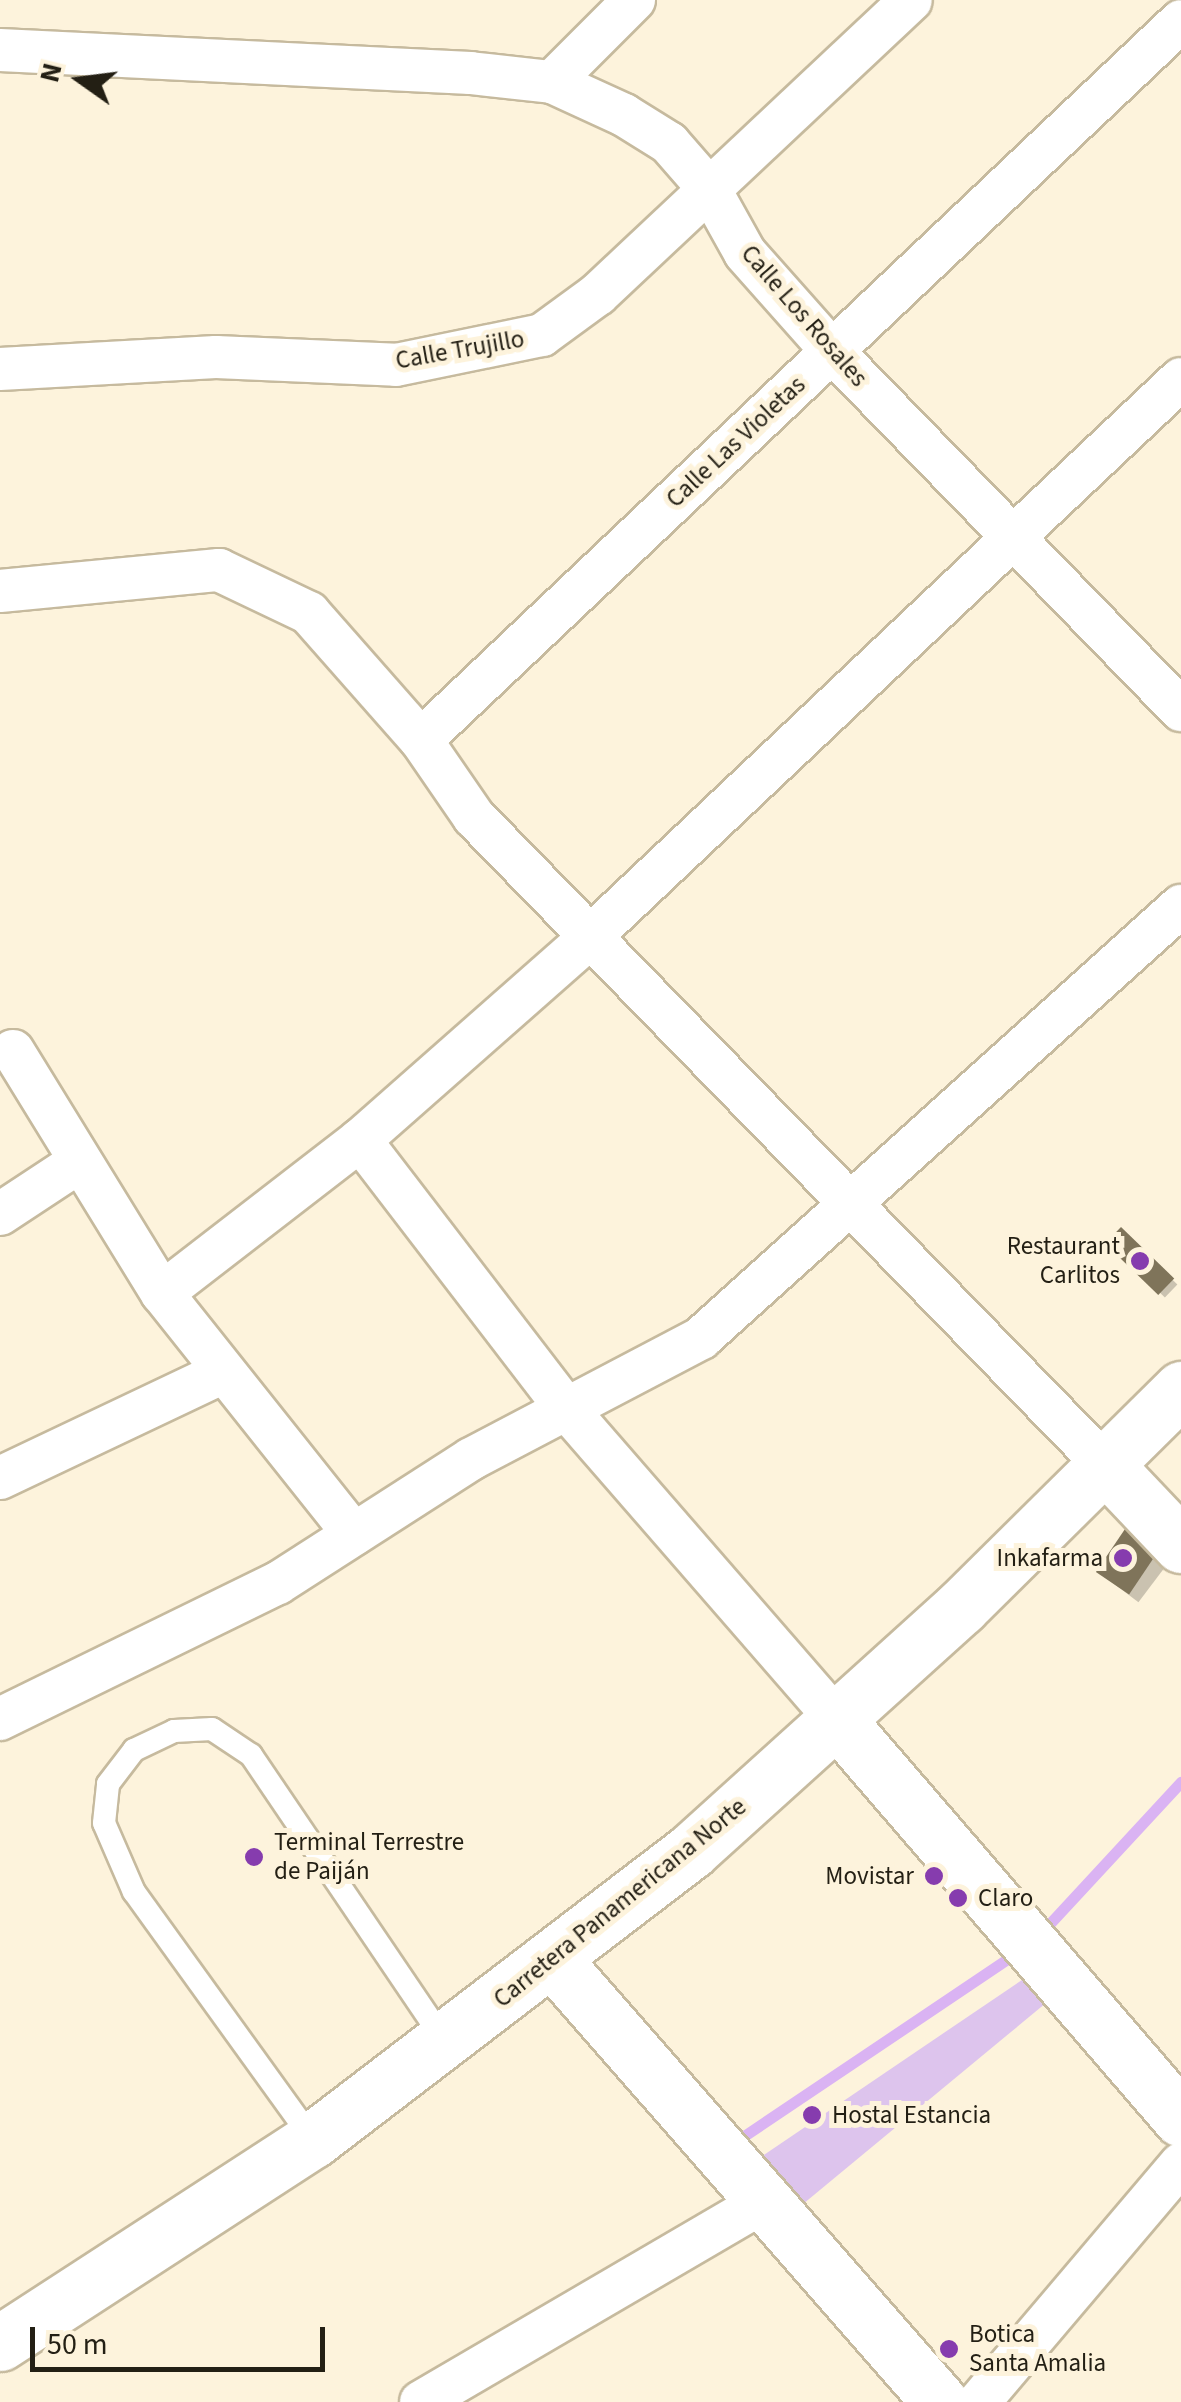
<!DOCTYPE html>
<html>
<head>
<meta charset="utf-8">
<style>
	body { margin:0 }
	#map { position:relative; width:1181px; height:2402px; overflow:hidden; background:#fdf3dc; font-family:"Source Sans 3",sans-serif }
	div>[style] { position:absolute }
	.green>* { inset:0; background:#ddc4ed }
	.shadow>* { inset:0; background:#0003; transform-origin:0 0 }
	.stream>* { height:11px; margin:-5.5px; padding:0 5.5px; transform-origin:5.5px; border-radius:5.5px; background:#dab3f3 }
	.building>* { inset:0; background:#7f745a; transform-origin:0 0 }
	.roads { filter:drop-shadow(2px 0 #c6ba9e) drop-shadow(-2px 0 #c6ba9e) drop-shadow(0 2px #c6ba9e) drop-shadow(0 -2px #c6ba9e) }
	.service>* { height:22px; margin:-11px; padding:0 11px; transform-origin:11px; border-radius:11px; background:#fff }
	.minor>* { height:42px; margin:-21px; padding:0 21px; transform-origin:21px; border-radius:21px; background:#fff }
	.tertiary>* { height:55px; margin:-27.5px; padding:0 27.5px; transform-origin:27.5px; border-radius:27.5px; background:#fff }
	.primary>* { height:55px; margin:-27.5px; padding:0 27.5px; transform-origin:27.5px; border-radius:27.5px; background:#fff }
	.trunk>* { height:55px; margin:-27.5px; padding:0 27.5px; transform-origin:27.5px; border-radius:27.5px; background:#fff }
	.dots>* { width:28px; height:28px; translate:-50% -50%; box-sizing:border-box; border:5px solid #fdf3dc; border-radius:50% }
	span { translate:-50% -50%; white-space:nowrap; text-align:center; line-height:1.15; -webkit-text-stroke:10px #fdf3dc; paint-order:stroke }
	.street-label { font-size:25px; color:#231f14 }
	.poi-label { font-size:25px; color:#231f14 }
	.right { translate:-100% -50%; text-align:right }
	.left { translate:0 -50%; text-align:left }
	.north { position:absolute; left:30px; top:30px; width:100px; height:100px; -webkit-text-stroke:8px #fdf3dc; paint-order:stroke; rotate:284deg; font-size:28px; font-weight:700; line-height:40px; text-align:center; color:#231f14 }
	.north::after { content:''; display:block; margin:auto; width:35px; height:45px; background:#231f14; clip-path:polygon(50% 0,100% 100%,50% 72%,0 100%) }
	.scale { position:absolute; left:30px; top:2327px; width:295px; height:45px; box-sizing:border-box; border:5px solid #231f14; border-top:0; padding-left:12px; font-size:30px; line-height:35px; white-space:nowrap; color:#231f14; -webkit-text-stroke:8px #fdf3dc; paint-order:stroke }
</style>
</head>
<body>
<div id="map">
	<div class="green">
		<i style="clip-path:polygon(1044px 1965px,1052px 1998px,797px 2209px,752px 2163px)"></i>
	</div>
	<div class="shadow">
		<i style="left:1122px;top:1231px;width:77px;height:18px;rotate:44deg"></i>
		<i style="left:1125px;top:1532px;width:53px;height:48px;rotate:37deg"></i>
	</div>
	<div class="stream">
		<i style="left:1041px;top:1933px;width:206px;rotate:-47.2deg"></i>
		<i style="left:738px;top:2140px;width:339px;rotate:-33.9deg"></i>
	</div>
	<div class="building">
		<i style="left:1121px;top:1227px;width:74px;height:23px;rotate:44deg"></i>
		<i style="left:1125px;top:1529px;width:40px;height:52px;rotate:34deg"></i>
	</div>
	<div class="roads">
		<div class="service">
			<i style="left:313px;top:2140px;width:306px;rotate:-125.8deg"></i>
			<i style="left:134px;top:1892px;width:75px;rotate:-113.5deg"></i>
			<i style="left:104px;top:1823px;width:39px;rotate:-84deg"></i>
			<i style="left:108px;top:1784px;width:43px;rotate:-52.6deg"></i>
			<i style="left:134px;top:1750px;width:44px;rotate:-25.4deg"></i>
			<i style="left:174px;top:1731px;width:38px;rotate:-3deg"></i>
			<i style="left:212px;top:1729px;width:47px;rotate:33.7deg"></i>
			<i style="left:251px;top:1755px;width:344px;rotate:55.9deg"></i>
		</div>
		<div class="minor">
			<i style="left:0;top:50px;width:471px;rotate:2.8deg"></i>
			<i style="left:470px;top:73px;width:82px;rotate:6.3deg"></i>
			<i style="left:552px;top:82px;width:79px;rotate:24.6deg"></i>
			<i style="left:624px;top:115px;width:53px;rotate:31.9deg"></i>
			<i style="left:669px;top:143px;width:62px;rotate:48.9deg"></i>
			<i style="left:710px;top:190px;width:72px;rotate:60.9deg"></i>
			<i style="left:745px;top:253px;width:131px;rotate:48.4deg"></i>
			<i style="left:832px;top:351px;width:501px;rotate:45.81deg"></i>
			<i style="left:552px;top:82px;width:116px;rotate:-45deg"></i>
			<i style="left:0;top:369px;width:216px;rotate:-3.2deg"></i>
			<i style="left:216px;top:357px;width:180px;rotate:2.5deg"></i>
			<i style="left:396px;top:365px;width:149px;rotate:-11.6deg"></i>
			<i style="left:542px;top:335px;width:69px;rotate:-36.2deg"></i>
			<i style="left:598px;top:294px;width:429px;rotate:-43.2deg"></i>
			<i style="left:0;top:591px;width:220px;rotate:-5.5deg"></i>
			<i style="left:219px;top:570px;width:100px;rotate:25.5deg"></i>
			<i style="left:309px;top:613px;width:169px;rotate:48.6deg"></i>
			<i style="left:421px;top:740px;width:93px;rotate:55.5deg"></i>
			<i style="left:474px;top:817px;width:906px;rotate:45.76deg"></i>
			<i style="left:421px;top:740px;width:1046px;rotate:-43.41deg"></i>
			<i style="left:13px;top:1051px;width:284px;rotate:58.4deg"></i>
			<i style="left:162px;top:1293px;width:308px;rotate:51.5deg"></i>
			<i style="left:360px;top:1140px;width:337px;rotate:52.5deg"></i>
			<i style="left:565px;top:1407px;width:416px;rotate:49deg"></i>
			<i style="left:0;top:1214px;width:95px;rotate:-33.4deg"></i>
			<i style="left:162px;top:1293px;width:250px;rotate:-37.7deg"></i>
			<i style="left:360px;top:1140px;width:305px;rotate:-41.4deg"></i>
			<i style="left:589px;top:938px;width:814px;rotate:-43.36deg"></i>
			<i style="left:0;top:1478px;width:245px;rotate:-25.4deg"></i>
			<i style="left:0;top:1719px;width:309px;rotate:-26.1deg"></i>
			<i style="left:278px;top:1583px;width:229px;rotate:-32.7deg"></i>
			<i style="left:471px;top:1459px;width:260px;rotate:-27.7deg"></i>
			<i style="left:701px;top:1338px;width:646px;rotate:-41.99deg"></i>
			<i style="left:421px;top:2402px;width:401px;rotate:-30.3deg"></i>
			<i style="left:979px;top:2402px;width:312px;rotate:-49.7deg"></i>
		</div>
		<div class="tertiary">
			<i style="left:838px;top:1721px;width:525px;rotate:49.24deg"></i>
		</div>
		<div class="primary">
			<i style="left:1106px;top:1466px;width:109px;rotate:46.5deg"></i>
			<i style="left:553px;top:1960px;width:587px;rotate:48.8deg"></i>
		</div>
		<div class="trunk">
			<i style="left:0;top:2343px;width:373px;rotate:-33deg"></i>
			<i style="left:313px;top:2140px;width:476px;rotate:-37.4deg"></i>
			<i style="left:691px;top:1851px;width:364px;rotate:-42.1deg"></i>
			<i style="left:961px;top:1607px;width:310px;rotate:-44.7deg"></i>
		</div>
	</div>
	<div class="dots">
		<i style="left:1140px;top:1261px;background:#863cae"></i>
		<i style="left:1123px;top:1558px;background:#863cae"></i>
		<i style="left:254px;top:1857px;background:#863cae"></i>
		<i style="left:934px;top:1876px;background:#863cae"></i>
		<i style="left:958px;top:1898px;background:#863cae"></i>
		<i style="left:812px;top:2115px;background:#863cae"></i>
		<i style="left:949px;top:2349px;background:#863cae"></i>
	</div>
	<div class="street-label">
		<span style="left:804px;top:316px;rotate:49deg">Calle Los Rosales</span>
		<span style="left:460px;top:350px;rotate:-10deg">Calle Trujillo</span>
		<span style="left:736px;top:442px;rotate:-43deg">Calle Las Violetas</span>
		<span style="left:620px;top:1903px;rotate:-39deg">Carretera Panamericana Norte</span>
	</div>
	<div class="poi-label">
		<span class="right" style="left:1120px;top:1261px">Restaurant<br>Carlitos</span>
		<span class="right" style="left:1103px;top:1558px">Inkafarma</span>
		<span class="left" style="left:274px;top:1857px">Terminal Terrestre<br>de Paiján</span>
		<span class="right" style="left:914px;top:1876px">Movistar</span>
		<span class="left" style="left:978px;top:1898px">Claro</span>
		<span class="left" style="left:832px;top:2115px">Hostal Estancia</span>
		<span class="left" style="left:969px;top:2349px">Botica<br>Santa Amalia</span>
	</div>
	<div class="north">N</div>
	<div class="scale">50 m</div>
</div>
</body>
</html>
